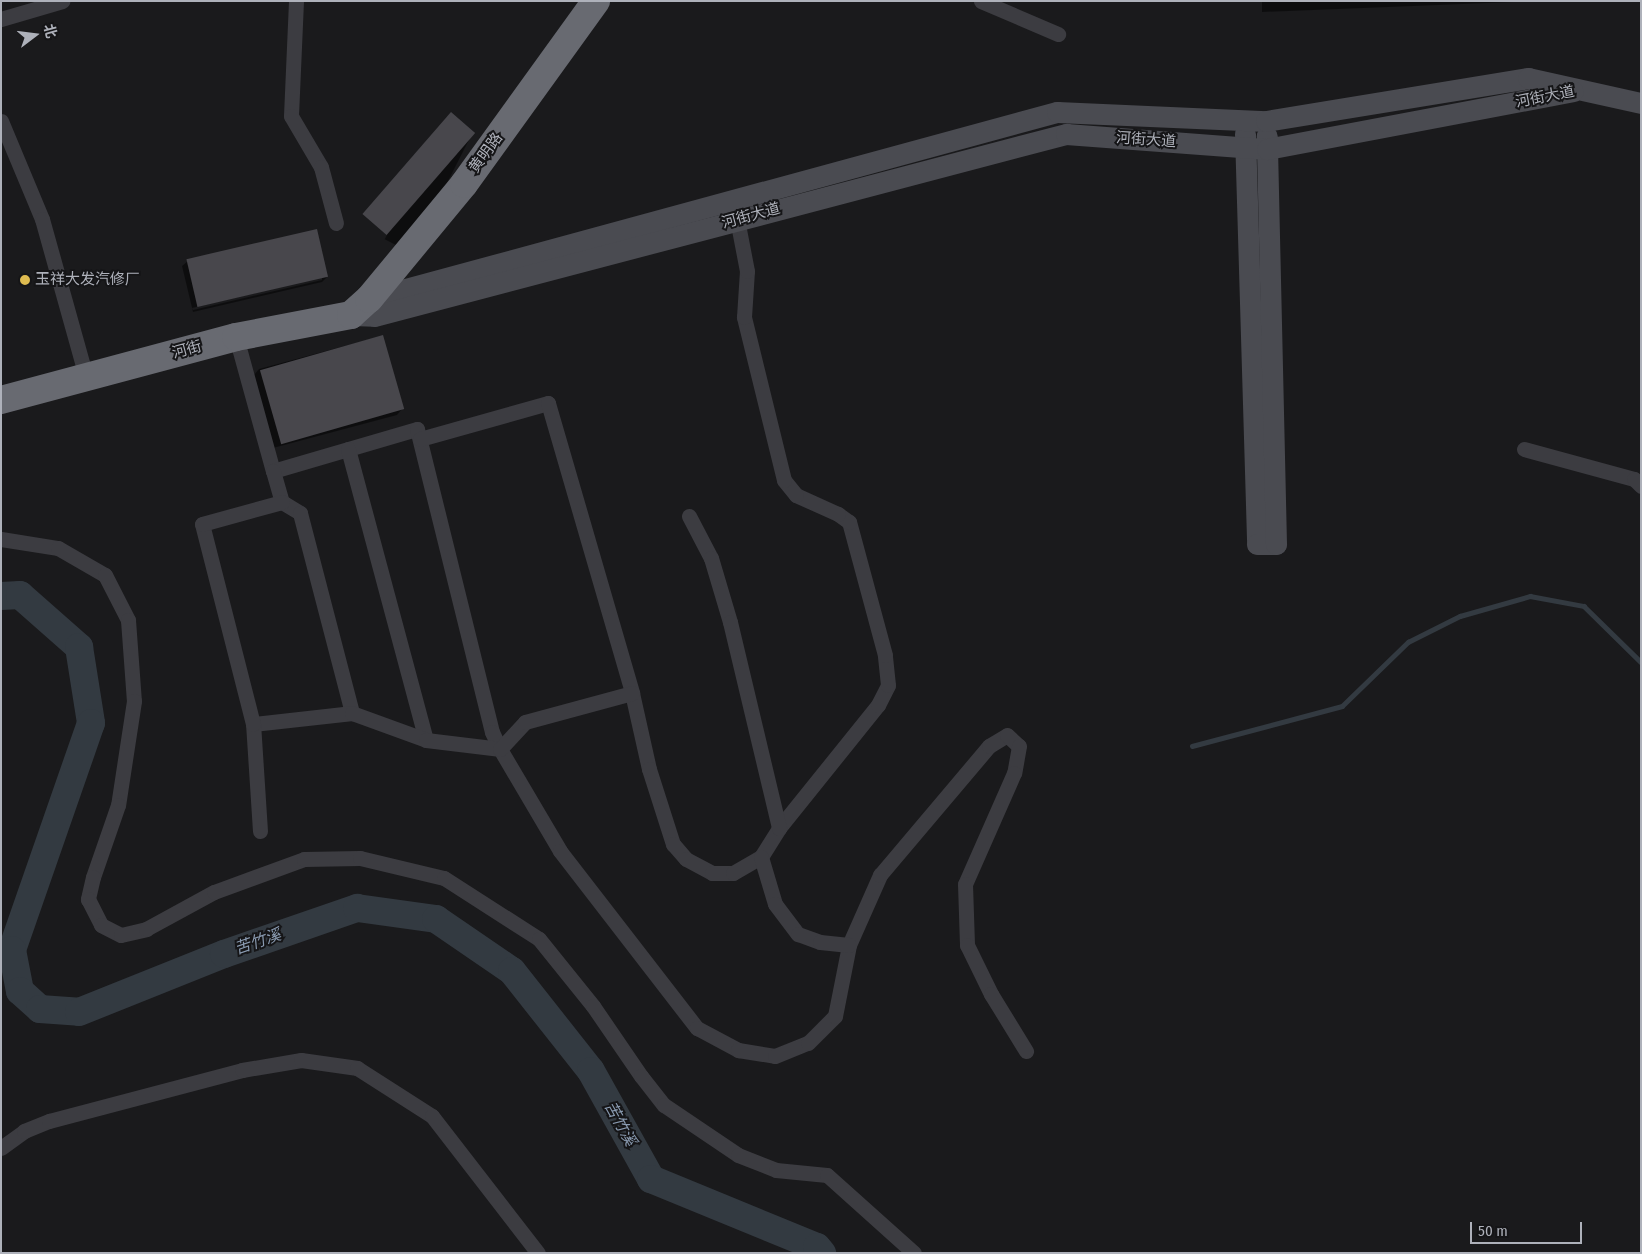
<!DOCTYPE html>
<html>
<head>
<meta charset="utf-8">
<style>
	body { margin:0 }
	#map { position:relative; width:1642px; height:1254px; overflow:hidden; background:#1a1a1c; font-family:"Fira Sans Condensed","Noto Sans SC",sans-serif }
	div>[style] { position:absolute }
	.shadow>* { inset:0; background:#0007; transform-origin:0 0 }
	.stream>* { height:4.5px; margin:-2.25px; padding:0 2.25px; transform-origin:2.25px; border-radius:2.25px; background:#333a41 }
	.river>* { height:28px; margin:-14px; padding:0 14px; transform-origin:14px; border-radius:14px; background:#333a41 }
	.building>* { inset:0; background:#48474c; transform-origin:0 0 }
	.street>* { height:15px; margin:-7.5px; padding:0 7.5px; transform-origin:7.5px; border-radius:7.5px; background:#3c3c41 }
	.secondary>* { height:21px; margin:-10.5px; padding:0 10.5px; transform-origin:10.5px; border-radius:10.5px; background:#4a4b51 }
	.highway>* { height:28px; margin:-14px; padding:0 14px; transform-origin:14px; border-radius:14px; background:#686a71 }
	.dots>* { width:14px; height:14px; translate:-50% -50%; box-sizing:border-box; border:2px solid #151517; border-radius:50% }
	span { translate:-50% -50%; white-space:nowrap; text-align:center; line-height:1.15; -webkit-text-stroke:4px #151517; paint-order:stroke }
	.street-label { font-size:15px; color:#aeb1ba }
	.poi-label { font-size:15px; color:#aeb1ba }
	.left { translate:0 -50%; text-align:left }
	.water-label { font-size:16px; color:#8a9bb1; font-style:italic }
	.frame { position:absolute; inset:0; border:2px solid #aeb1ba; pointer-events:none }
	.north { position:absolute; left:10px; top:10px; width:50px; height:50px; -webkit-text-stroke:4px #151517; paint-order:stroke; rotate:75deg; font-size:14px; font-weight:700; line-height:20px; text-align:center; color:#aeb1ba }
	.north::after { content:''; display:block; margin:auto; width:18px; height:22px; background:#aeb1ba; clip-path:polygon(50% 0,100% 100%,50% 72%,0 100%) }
	.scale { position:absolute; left:1470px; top:1222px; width:112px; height:22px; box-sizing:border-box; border:2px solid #aeb1ba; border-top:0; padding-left:6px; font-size:15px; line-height:18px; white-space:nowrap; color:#aeb1ba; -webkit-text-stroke:4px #151517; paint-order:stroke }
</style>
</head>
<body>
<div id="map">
	<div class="shadow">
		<i style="clip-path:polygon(1262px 1px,1536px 1px,1262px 12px)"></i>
		<i style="left:446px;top:119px;width:30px;height:135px;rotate:27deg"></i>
		<i style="clip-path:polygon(evenodd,188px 261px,327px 277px,322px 282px,193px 312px,182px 266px,188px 261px,322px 277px,322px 280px,193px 310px,192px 308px,322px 277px)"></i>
		<i style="clip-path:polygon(382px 336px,402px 409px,397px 415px,273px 448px,254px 375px,259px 369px)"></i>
	</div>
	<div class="stream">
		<i style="left:1192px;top:746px;width:155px;rotate:-14.9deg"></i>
		<i style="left:1342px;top:706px;width:92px;rotate:-44.1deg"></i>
		<i style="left:1408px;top:642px;width:58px;rotate:-26.6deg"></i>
		<i style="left:1460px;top:616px;width:73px;rotate:-15.9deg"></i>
		<i style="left:1530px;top:596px;width:55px;rotate:10.5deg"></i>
		<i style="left:1584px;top:606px;width:80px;rotate:44.5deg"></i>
	</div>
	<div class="river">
		<i style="left:1px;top:596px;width:19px;rotate:-3deg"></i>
		<i style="left:20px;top:595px;width:79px;rotate:41.4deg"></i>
		<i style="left:79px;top:647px;width:77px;rotate:81deg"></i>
		<i style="left:91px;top:723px;width:240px;rotate:109.2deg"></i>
		<i style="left:12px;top:950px;width:42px;rotate:79deg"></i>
		<i style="left:20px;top:991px;width:27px;rotate:42deg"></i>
		<i style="left:40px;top:1009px;width:39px;rotate:4deg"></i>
		<i style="left:79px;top:1012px;width:156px;rotate:-21.8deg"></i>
		<i style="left:224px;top:954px;width:141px;rotate:-19.1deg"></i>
		<i style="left:357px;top:908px;width:80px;rotate:7.9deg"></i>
		<i style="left:436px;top:919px;width:92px;rotate:34.4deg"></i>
		<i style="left:512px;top:971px;width:127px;rotate:51.7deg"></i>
		<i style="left:591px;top:1071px;width:124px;rotate:60.9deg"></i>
		<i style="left:651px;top:1179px;width:179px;rotate:22.3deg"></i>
		<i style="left:817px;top:1247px;width:8px;rotate:50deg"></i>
	</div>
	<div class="building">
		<i style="left:451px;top:112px;width:32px;height:135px;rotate:41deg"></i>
		<i style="left:317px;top:229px;width:49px;height:134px;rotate:77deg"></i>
		<i style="left:383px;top:335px;width:77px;height:128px;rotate:74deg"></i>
	</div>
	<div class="street">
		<i style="left:296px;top:1px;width:115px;rotate:92.5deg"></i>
		<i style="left:291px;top:116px;width:59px;rotate:59.5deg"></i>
		<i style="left:321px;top:167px;width:58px;rotate:75deg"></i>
		<i style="left:981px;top:1px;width:84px;rotate:23.2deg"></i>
		<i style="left:1px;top:19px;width:64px;rotate:-16.4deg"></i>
		<i style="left:1px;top:121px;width:106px;rotate:67.3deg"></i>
		<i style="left:42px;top:219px;width:164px;rotate:74.4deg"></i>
		<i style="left:236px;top:337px;width:139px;rotate:74.6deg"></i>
		<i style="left:273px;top:471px;width:150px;rotate:-16.3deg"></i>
		<i style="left:417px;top:429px;width:312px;rotate:76.1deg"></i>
		<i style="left:492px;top:732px;width:19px;rotate:65deg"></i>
		<i style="left:500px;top:749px;width:118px;rotate:59.5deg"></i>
		<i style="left:560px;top:851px;width:224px;rotate:52.3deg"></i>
		<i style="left:697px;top:1028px;width:47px;rotate:28.2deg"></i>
		<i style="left:738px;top:1050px;width:37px;rotate:9deg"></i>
		<i style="left:775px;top:1056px;width:35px;rotate:-22deg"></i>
		<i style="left:808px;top:1043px;width:38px;rotate:-45deg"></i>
		<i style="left:835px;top:1016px;width:72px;rotate:-78.8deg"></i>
		<i style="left:849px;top:945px;width:77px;rotate:-66.1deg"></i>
		<i style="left:880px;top:875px;width:169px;rotate:-49.8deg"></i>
		<i style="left:989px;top:746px;width:21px;rotate:-31deg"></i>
		<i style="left:1007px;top:735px;width:16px;rotate:43deg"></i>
		<i style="left:1019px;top:746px;width:27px;rotate:100deg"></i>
		<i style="left:1014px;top:773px;width:121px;rotate:113.8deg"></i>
		<i style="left:965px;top:884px;width:61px;rotate:88.1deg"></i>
		<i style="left:967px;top:945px;width:55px;rotate:63.9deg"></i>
		<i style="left:991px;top:994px;width:67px;rotate:58.4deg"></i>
		<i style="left:420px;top:439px;width:133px;rotate:-15.7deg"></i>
		<i style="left:548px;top:403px;width:302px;rotate:73.8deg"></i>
		<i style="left:632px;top:693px;width:78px;rotate:77.4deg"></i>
		<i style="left:649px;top:769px;width:79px;rotate:72.3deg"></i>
		<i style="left:673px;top:844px;width:20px;rotate:49deg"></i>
		<i style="left:686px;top:859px;width:30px;rotate:28deg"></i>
		<i style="left:712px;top:873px;width:21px"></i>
		<i style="left:733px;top:873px;width:32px;rotate:-30deg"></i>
		<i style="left:761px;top:857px;width:34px;rotate:-58deg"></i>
		<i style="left:779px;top:828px;width:158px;rotate:-51.2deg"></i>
		<i style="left:878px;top:705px;width:22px;rotate:-63deg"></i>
		<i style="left:888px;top:685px;width:30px;rotate:-96deg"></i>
		<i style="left:885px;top:655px;width:138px;rotate:-105.1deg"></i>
		<i style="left:849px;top:522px;width:14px;rotate:-144deg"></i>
		<i style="left:838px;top:514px;width:46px;rotate:-155.7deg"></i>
		<i style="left:796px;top:495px;width:19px;rotate:-129deg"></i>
		<i style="left:784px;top:480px;width:168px;rotate:-103.8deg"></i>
		<i style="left:744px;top:317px;width:46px;rotate:-86.3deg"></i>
		<i style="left:747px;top:271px;width:53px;rotate:-100.9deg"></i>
		<i style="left:348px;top:449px;width:301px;rotate:75deg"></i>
		<i style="left:1524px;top:449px;width:114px;rotate:15.3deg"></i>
		<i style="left:1634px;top:479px;width:10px;rotate:45deg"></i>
		<i style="left:273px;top:471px;width:32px;rotate:74deg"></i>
		<i style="left:282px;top:502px;width:21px;rotate:31deg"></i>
		<i style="left:300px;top:513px;width:207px;rotate:75.4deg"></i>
		<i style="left:689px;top:516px;width:47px;rotate:62.4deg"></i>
		<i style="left:711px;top:558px;width:67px;rotate:73.5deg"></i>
		<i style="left:730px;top:622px;width:212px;rotate:76.6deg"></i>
		<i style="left:1px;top:539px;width:58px;rotate:9deg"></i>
		<i style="left:58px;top:548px;width:54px;rotate:29.9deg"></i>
		<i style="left:105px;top:575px;width:51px;rotate:62.9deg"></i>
		<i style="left:128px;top:620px;width:81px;rotate:85.8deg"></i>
		<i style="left:134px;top:701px;width:105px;rotate:98.7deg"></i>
		<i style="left:118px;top:805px;width:76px;rotate:109.1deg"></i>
		<i style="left:93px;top:877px;width:23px;rotate:103deg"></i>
		<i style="left:88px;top:899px;width:29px;rotate:63deg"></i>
		<i style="left:101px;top:925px;width:22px;rotate:27deg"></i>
		<i style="left:121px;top:935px;width:26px;rotate:-13deg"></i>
		<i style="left:146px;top:929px;width:77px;rotate:-28.6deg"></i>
		<i style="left:214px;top:892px;width:96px;rotate:-20.1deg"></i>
		<i style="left:304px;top:859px;width:56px;rotate:-1deg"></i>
		<i style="left:360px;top:858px;width:86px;rotate:13.4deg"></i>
		<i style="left:444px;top:878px;width:113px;rotate:32.7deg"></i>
		<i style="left:539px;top:939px;width:86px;rotate:51.1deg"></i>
		<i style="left:593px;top:1006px;width:85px;rotate:55.6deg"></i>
		<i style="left:641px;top:1076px;width:37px;rotate:52deg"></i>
		<i style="left:664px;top:1105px;width:89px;rotate:34deg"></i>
		<i style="left:738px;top:1155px;width:41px;rotate:21.5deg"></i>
		<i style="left:776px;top:1170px;width:51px;rotate:5.6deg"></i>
		<i style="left:827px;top:1175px;width:117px;rotate:41.9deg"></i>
		<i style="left:253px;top:724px;width:100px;rotate:-6.3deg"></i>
		<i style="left:352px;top:713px;width:79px;rotate:20deg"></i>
		<i style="left:426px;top:740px;width:75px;rotate:6.9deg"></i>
		<i style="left:500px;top:749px;width:37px;rotate:-47deg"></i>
		<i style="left:525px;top:722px;width:111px;rotate:-15.2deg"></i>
		<i style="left:260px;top:831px;width:107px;rotate:-93.7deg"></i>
		<i style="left:253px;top:724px;width:206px;rotate:-104.3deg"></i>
		<i style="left:202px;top:524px;width:83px;rotate:-15.4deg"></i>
		<i style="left:761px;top:857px;width:49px;rotate:73.4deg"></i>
		<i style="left:775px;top:904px;width:38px;rotate:53deg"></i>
		<i style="left:798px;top:934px;width:23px;rotate:20deg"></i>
		<i style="left:820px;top:942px;width:29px;rotate:6deg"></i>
		<i style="left:1px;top:1148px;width:29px;rotate:-36deg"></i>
		<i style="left:24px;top:1131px;width:27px;rotate:-22deg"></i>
		<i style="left:49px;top:1121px;width:200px;rotate:-14.8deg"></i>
		<i style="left:242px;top:1070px;width:60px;rotate:-9.6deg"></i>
		<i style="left:301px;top:1060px;width:57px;rotate:8.1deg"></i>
		<i style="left:357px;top:1068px;width:89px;rotate:32.6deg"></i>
		<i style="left:432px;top:1116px;width:173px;rotate:52.3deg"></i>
	</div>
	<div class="secondary">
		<i style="left:1245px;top:134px;width:410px;rotate:88.3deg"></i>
		<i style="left:1257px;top:544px;width:19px"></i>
		<i style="left:1276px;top:544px;width:408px;rotate:-91.3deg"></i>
		<i style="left:369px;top:299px;width:713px;rotate:-15.21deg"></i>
		<i style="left:1057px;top:112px;width:209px;rotate:2.5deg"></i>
		<i style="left:1266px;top:121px;width:266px;rotate:-9.3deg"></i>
		<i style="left:1528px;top:78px;width:116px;rotate:12.5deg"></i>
		<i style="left:351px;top:315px;width:23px;rotate:2deg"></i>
		<i style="left:374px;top:316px;width:716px;rotate:-14.74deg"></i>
		<i style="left:1066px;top:134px;width:202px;rotate:4.3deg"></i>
		<i style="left:1267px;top:149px;width:311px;rotate:-10.7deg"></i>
	</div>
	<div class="highway">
		<i style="left:1px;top:400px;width:243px;rotate:-15deg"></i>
		<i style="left:236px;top:337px;width:117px;rotate:-10.8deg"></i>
		<i style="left:351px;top:315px;width:24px;rotate:-42deg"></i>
		<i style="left:369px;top:299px;width:149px;rotate:-50.4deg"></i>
		<i style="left:464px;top:184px;width:226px;rotate:-54.2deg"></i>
	</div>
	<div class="dots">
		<i style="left:25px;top:280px;background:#debb50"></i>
	</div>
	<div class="street-label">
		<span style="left:1545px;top:97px;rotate:-11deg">河街大道</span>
		<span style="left:1146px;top:140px;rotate:4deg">河街大道</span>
		<span style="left:486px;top:153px;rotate:-54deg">黄明路</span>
		<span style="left:751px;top:216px;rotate:-15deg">河街大道</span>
		<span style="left:187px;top:350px;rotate:-15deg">河街</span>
	</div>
	<div class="poi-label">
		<span class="left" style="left:35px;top:280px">玉祥大发汽修厂</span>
	</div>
	<div class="water-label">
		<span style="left:258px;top:942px;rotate:-19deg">苦竹溪</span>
		<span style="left:620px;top:1124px;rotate:61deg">苦竹溪</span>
	</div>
	<div class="frame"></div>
	<div class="north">北</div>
	<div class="scale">50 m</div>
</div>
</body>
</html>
